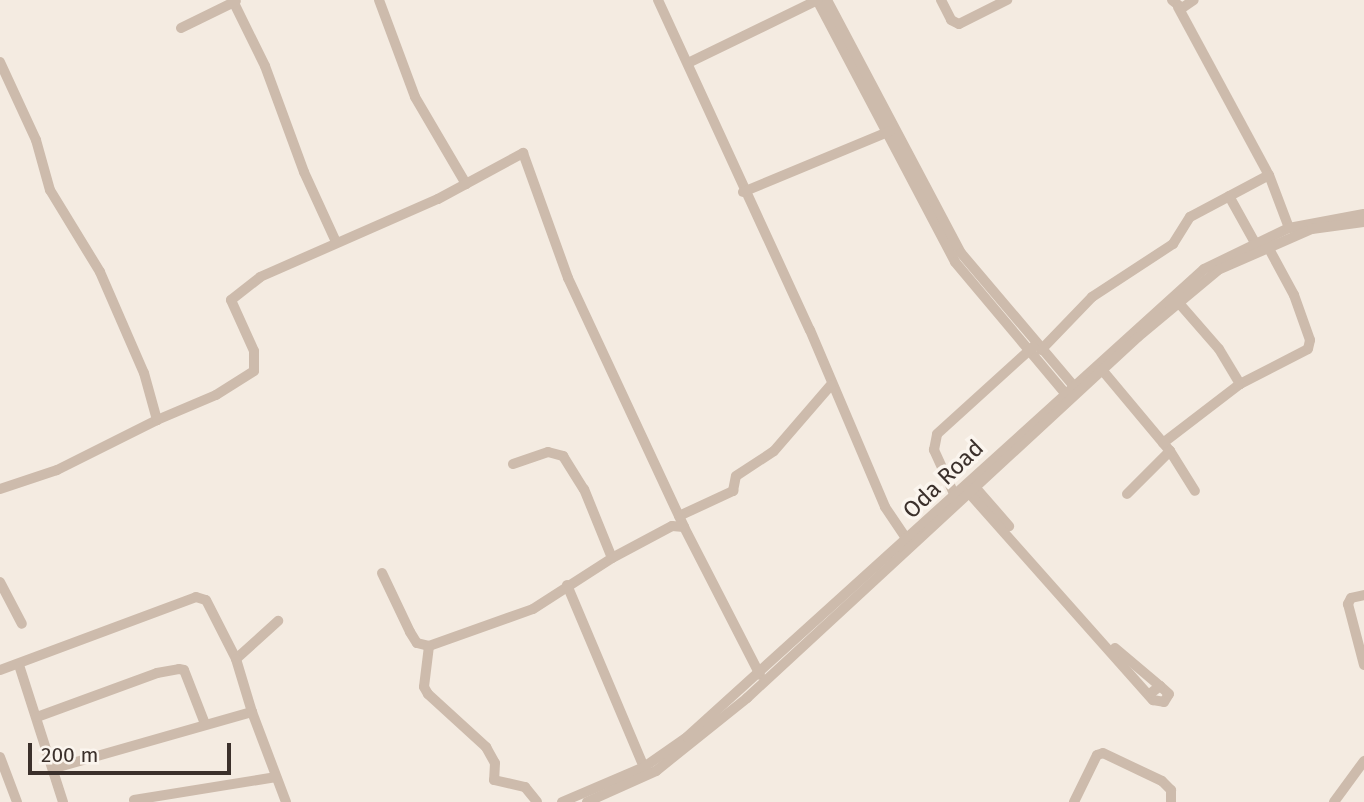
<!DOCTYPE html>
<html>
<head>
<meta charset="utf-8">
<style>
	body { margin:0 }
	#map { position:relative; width:1364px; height:802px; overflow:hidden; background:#f4ebe1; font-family:"Fira Sans",sans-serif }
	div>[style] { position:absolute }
	.minor>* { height:10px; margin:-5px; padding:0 5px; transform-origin:5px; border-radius:5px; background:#cdbbac }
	span { translate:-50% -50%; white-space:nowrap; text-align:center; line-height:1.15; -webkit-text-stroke:7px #fbf5ee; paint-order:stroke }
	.street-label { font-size:23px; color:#3b302b }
	.scale { position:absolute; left:28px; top:743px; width:203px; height:32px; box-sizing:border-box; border:4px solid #3b302b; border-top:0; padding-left:9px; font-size:21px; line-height:24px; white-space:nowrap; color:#3b302b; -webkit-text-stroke:5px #fbf5ee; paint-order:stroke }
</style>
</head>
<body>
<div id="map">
	<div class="minor">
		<i style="left:379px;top:0;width:103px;rotate:69.6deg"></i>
		<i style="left:415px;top:97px;width:101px;rotate:59.6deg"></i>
		<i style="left:658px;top:0;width:363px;rotate:65.3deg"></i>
		<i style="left:810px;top:330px;width:192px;rotate:67deg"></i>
		<i style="left:885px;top:507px;width:40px;rotate:56deg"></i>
		<i style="left:817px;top:0;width:296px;rotate:62.2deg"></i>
		<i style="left:955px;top:262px;width:171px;rotate:50deg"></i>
		<i style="left:827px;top:0;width:286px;rotate:62.1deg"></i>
		<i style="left:961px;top:253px;width:173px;rotate:49.7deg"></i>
		<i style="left:941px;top:0;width:22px;rotate:63deg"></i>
		<i style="left:951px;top:20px;width:9px;rotate:27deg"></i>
		<i style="left:959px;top:24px;width:54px;rotate:-26.6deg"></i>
		<i style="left:1172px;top:0;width:13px;rotate:39deg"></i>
		<i style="left:1182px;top:8px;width:14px;rotate:-34deg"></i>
		<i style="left:234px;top:3px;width:70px;rotate:63.8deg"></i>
		<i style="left:265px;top:66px;width:113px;rotate:69.8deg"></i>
		<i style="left:304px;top:172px;width:77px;rotate:65.4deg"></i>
		<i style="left:1178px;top:7px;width:191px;rotate:61.6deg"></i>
		<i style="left:1269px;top:175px;width:57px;rotate:69.3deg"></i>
		<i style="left:181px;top:28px;width:61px;rotate:-26.1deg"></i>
		<i style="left:0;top:62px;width:86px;rotate:65.2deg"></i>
		<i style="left:36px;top:140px;width:52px;rotate:74.4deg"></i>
		<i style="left:50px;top:190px;width:96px;rotate:58.6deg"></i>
		<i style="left:100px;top:272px;width:110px;rotate:66.5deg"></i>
		<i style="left:144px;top:373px;width:49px;rotate:74.5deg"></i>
		<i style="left:157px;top:420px;width:112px;rotate:153.4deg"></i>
		<i style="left:57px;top:470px;width:60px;rotate:161.6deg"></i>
		<i style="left:688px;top:63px;width:144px;rotate:-25.9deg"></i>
		<i style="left:743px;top:192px;width:159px;rotate:-22.5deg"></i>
		<i style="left:1229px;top:196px;width:51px;rotate:60.9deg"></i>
		<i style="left:1178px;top:302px;width:62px;rotate:48.9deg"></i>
		<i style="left:1219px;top:349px;width:41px;rotate:59deg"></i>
		<i style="left:1041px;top:350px;width:74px;rotate:-46.1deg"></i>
		<i style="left:1092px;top:297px;width:97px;rotate:-33.2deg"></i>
		<i style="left:1173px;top:244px;width:32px;rotate:-58deg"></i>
		<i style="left:1190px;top:217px;width:89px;rotate:-28deg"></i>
		<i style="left:1103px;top:371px;width:104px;rotate:50.1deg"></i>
		<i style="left:1170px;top:451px;width:47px;rotate:58deg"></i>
		<i style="left:157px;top:420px;width:64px;rotate:-23deg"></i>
		<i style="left:216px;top:395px;width:45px;rotate:-32.3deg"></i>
		<i style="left:254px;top:371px;width:20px;rotate:-90deg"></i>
		<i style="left:254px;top:351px;width:56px;rotate:-114.3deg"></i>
		<i style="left:231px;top:300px;width:37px;rotate:-38deg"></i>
		<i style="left:260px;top:277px;width:194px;rotate:-23.7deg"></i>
		<i style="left:438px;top:199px;width:97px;rotate:-28.4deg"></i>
		<i style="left:523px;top:153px;width:133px;rotate:70.2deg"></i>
		<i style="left:568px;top:278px;width:275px;rotate:65deg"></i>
		<i style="left:684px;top:527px;width:166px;rotate:62.8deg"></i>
		<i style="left:1163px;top:443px;width:97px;rotate:-37.5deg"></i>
		<i style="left:1240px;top:384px;width:76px;rotate:-27.2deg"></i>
		<i style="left:1308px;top:349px;width:9px;rotate:-77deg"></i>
		<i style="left:1310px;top:340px;width:48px;rotate:-109.6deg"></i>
		<i style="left:1294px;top:295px;width:57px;rotate:-118.4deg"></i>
		<i style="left:513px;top:464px;width:37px;rotate:-19deg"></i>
		<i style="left:548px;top:452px;width:16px;rotate:15deg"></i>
		<i style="left:563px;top:456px;width:39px;rotate:58deg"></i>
		<i style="left:584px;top:489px;width:74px;rotate:67.9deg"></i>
		<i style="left:975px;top:487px;width:52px;rotate:48.9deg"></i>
		<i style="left:969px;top:493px;width:277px;rotate:48.4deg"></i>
		<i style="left:1153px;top:700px;width:11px;rotate:10deg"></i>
		<i style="left:1164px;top:702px;width:9px;rotate:-58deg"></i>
		<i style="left:1169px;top:694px;width:12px;rotate:-138deg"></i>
		<i style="left:1160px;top:686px;width:11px;rotate:142deg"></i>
		<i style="left:1127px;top:494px;width:61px;rotate:-45deg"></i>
		<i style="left:955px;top:496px;width:51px;rotate:-114.5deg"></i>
		<i style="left:934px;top:450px;width:16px;rotate:-79deg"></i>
		<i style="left:937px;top:434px;width:130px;rotate:-42.2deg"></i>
		<i style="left:679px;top:516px;width:60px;rotate:-24.8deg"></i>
		<i style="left:733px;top:491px;width:15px;rotate:-79deg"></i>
		<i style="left:736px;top:476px;width:45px;rotate:-33.3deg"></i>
		<i style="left:774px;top:451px;width:87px;rotate:-49.2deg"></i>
		<i style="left:382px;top:573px;width:65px;rotate:64.6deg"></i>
		<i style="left:410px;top:632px;width:13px;rotate:58deg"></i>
		<i style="left:417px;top:643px;width:12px;rotate:14deg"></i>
		<i style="left:429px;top:646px;width:110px;rotate:-19.6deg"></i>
		<i style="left:533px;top:609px;width:94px;rotate:-32.8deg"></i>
		<i style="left:612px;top:558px;width:68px;rotate:-28.1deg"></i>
		<i style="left:672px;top:526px;width:12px;rotate:5deg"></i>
		<i style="left:0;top:582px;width:47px;rotate:62.4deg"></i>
		<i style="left:567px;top:585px;width:198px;rotate:67.1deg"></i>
		<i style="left:1364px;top:595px;width:13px;rotate:167deg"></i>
		<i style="left:1351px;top:598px;width:7px;rotate:117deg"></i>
		<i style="left:1348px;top:604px;width:63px;rotate:75.3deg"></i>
		<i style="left:429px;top:646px;width:41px;rotate:97deg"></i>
		<i style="left:424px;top:687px;width:8px;rotate:60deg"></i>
		<i style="left:428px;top:694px;width:79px;rotate:42.4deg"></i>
		<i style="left:486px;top:747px;width:18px;rotate:61deg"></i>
		<i style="left:495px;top:763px;width:17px;rotate:93deg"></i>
		<i style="left:494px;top:780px;width:32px;rotate:13deg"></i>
		<i style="left:525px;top:787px;width:19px;rotate:51deg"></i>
		<i style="left:1115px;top:648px;width:59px;rotate:40.2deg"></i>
		<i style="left:236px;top:659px;width:57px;rotate:-42.1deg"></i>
		<i style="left:19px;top:665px;width:144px;rotate:72.2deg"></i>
		<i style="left:0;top:670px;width:209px;rotate:-20.4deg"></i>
		<i style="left:196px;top:597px;width:10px;rotate:17deg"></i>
		<i style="left:206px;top:600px;width:66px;rotate:63deg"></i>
		<i style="left:236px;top:659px;width:55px;rotate:73.2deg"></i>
		<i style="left:37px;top:717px;width:128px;rotate:-20.1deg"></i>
		<i style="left:157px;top:673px;width:22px;rotate:-10deg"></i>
		<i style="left:179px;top:669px;width:5px;rotate:11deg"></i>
		<i style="left:184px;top:670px;width:58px;rotate:68.7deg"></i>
		<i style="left:0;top:757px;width:48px;rotate:69.3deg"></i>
		<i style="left:55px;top:768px;width:205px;rotate:-15.9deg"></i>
		<i style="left:252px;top:712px;width:96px;rotate:69.3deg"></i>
		<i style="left:134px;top:800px;width:144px;rotate:-9.2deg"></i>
		<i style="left:562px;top:802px;width:89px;rotate:-23.1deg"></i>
		<i style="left:644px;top:767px;width:52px;rotate:-34.9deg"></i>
		<i style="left:687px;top:737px;width:697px;rotate:-42.15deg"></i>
		<i style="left:1204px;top:269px;width:94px;rotate:-25.8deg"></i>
		<i style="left:1289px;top:228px;width:76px;rotate:-10.6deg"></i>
		<i style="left:587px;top:802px;width:76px;rotate:-24.2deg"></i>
		<i style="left:656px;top:771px;width:117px;rotate:-38.7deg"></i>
		<i style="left:747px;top:698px;width:532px;rotate:-42.72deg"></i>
		<i style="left:1138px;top:337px;width:104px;rotate:-39.9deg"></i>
		<i style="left:1218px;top:270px;width:103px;rotate:-23.6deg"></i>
		<i style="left:1312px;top:229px;width:52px;rotate:-7.7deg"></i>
		<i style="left:1074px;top:802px;width:52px;rotate:-63.9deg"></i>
		<i style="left:1097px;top:755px;width:6px;rotate:-18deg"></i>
		<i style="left:1103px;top:753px;width:65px;rotate:25.4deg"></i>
		<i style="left:1162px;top:781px;width:13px;rotate:45deg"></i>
		<i style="left:1171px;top:790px;width:12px;rotate:90deg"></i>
		<i style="left:1334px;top:802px;width:51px;rotate:-53.8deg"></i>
	</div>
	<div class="street-label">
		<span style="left:943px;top:479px;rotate:-44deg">Oda Road</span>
	</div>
	<div class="scale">200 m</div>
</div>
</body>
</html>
